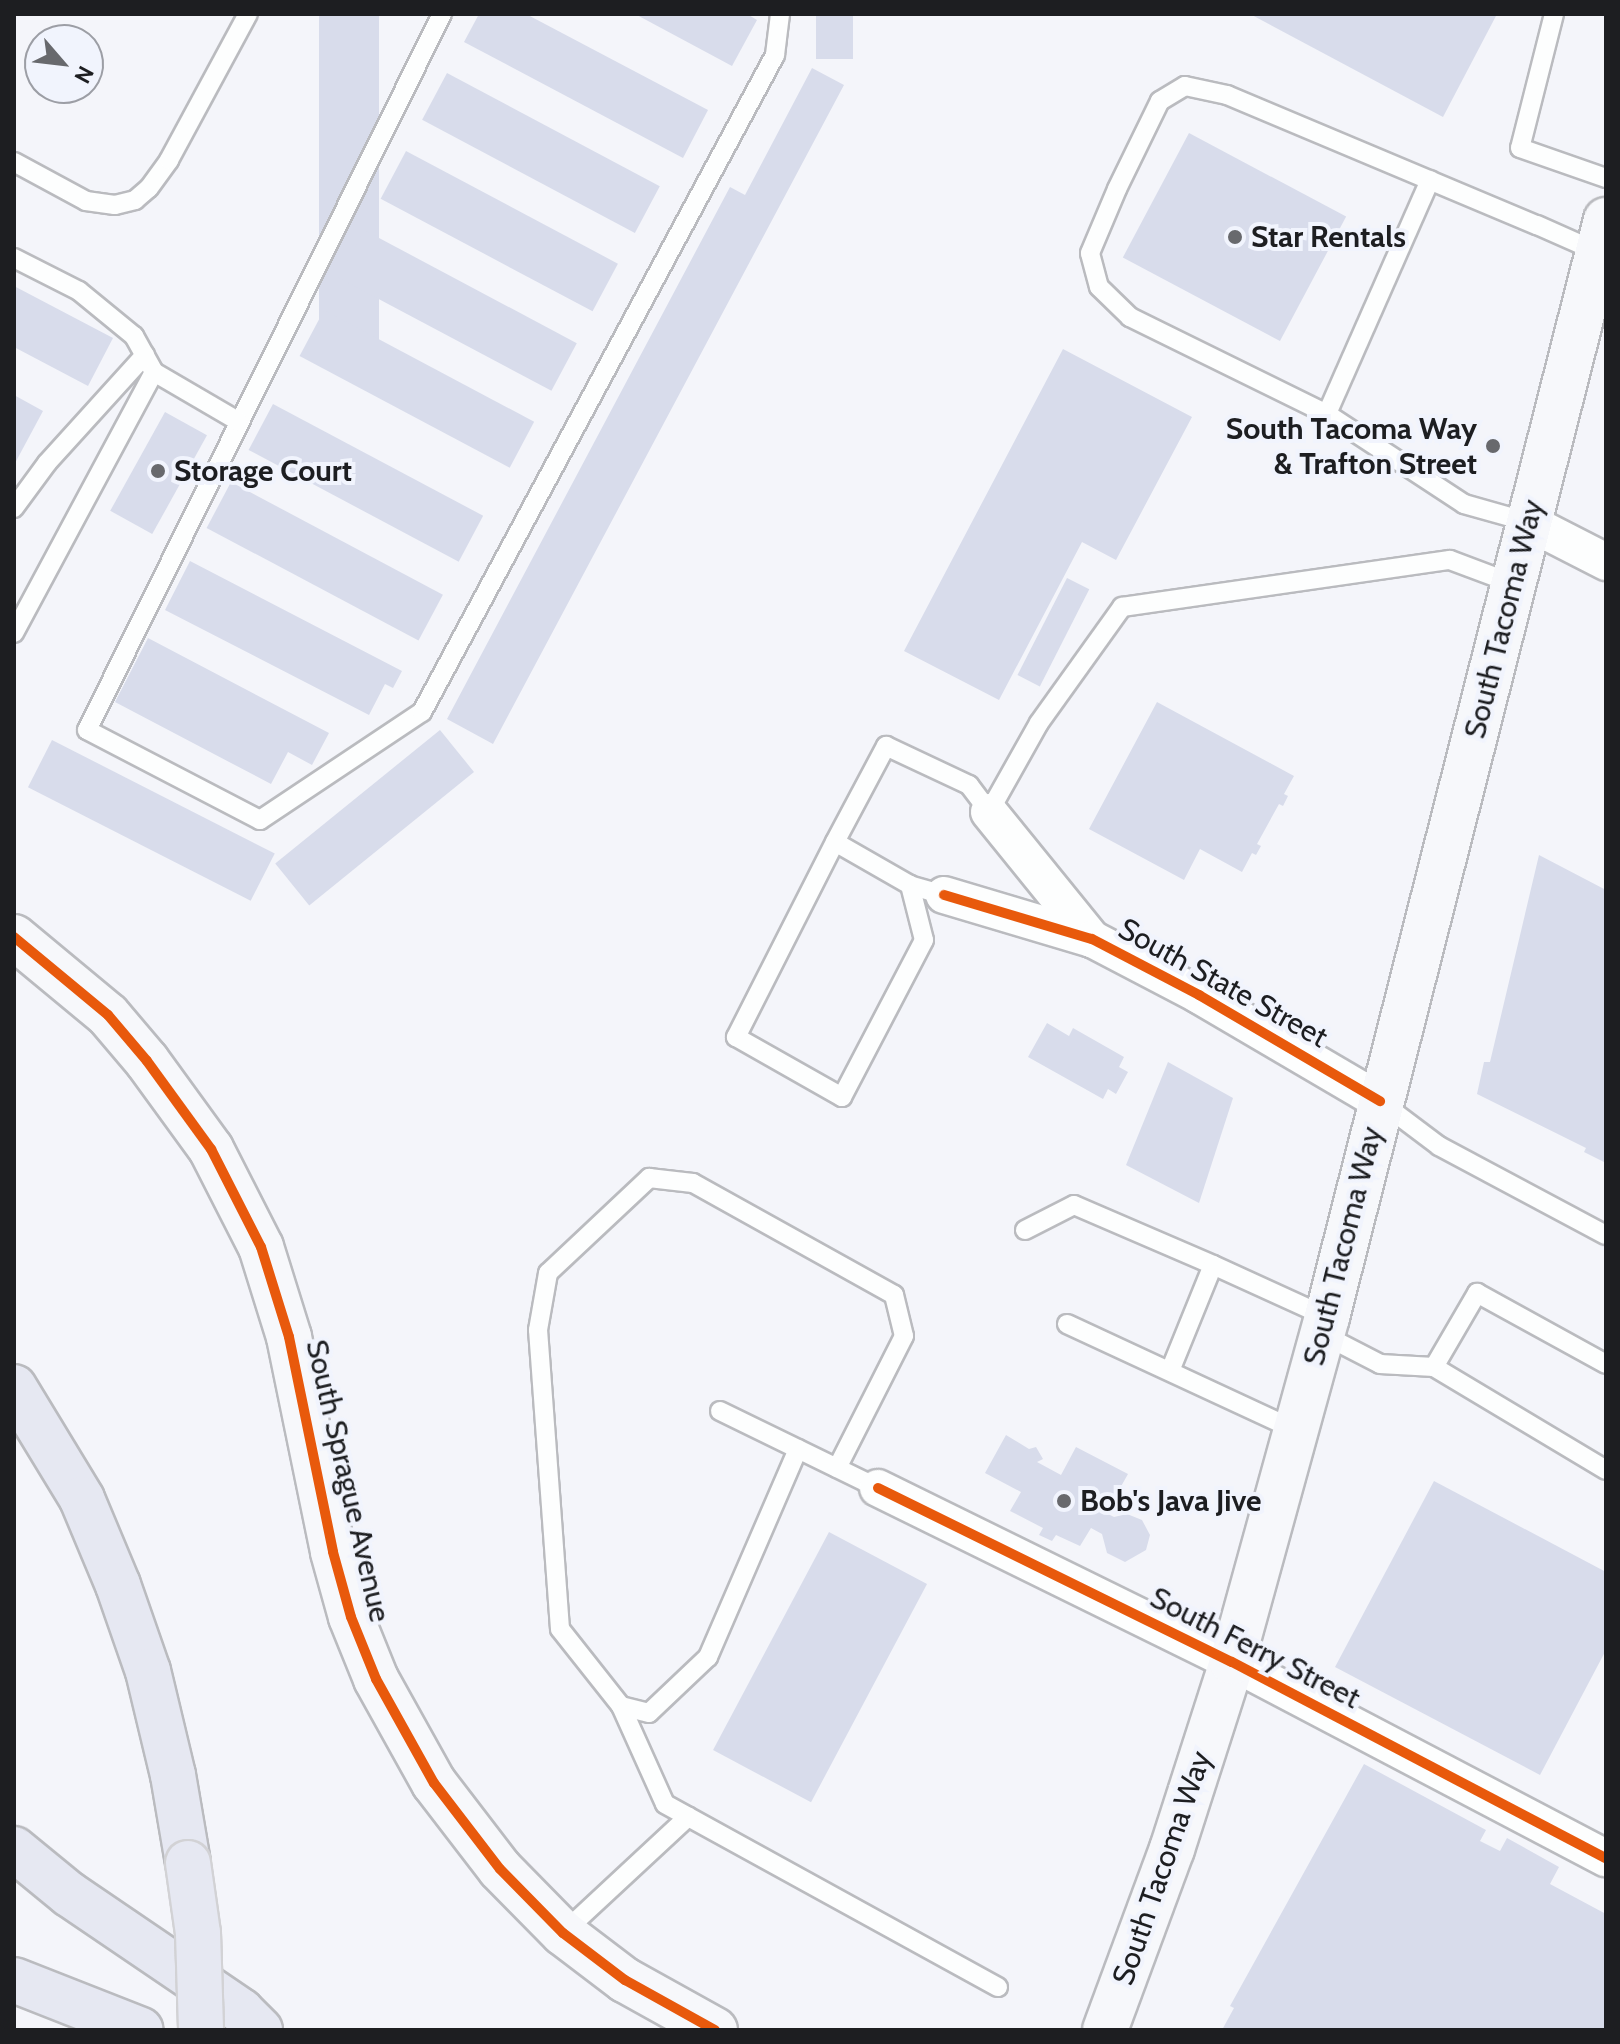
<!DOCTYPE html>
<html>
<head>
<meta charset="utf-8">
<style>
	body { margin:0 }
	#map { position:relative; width:1620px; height:2044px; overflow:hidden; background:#f4f5fa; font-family:Cabin,sans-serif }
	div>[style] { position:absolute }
	.building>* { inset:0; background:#d8dceb; transform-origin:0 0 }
	.roads { filter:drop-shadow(2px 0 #babbbf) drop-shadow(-2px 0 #babbbf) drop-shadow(0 2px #babbbf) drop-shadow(0 -2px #babbbf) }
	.lane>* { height:18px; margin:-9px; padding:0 9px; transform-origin:9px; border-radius:9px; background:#fdfefe }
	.street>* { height:36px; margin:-18px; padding:0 18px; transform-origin:18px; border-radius:18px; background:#fdfefe }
	.secondary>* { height:44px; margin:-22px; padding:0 22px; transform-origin:22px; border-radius:22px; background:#f7f8fb }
	.highway>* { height:44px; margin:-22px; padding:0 22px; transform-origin:22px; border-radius:22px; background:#e6e8f2 }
	.bridges { filter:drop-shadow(2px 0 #d2d2d5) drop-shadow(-2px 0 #d2d2d5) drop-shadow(0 2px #d2d2d5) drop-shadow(0 -2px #d2d2d5) }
	.highway-bridge>* { height:44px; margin:-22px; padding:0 22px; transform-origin:22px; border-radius:22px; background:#e6e8f2 }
	.cycleway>* { height:10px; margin:-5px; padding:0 5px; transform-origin:5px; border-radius:5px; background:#e8590c }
	.dots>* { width:22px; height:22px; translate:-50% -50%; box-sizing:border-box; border:4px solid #f1f4fd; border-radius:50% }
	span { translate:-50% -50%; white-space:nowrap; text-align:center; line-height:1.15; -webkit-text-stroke:8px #f1f4fd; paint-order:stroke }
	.poi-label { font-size:30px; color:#1d1e21; font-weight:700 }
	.left { translate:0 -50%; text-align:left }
	.right { translate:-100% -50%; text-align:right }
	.street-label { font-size:30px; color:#1d1e21 }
	.frame { position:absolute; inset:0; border:16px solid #1d1e21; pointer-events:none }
	.north { position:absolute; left:24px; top:24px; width:80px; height:80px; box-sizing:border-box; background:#f1f4fd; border:2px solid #9c9ea5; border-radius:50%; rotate:118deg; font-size:22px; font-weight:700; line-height:32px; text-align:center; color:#1d1e21 }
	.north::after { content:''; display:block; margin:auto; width:28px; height:36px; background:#68696d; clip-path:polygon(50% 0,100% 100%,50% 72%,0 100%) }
</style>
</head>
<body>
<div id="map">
	<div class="building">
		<i style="left:319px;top:14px;width:60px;height:328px"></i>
		<i style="clip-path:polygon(479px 14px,526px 14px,708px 110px,683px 158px,464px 42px)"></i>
		<i style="clip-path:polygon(635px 14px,747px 14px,757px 20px,732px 66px)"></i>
		<i style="left:816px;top:14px;width:37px;height:45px"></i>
		<i style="clip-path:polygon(1250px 14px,1497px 14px,1443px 117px)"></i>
		<i style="clip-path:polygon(812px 68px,844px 85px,493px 744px,447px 719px,730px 187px,745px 195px)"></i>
		<i style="left:447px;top:73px;width:241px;height:53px;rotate:28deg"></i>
		<i style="left:1189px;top:133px;width:178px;height:141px;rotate:28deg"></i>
		<i style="left:406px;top:151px;width:240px;height:54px;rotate:28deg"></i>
		<i style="left:364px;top:230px;width:241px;height:54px;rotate:28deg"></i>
		<i style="clip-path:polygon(14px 286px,113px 338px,88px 386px,14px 347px)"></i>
		<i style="left:324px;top:310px;width:238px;height:52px;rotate:28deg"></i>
		<i style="clip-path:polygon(1063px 349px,1192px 417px,1116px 560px,1082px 542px,999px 700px,904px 651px)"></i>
		<i style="clip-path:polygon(14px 395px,43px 411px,14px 465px)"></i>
		<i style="left:273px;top:404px;width:238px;height:52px;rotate:28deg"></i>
		<i style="left:165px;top:412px;width:48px;height:113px;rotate:29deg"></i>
		<i style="left:231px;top:482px;width:240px;height:52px;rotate:28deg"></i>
		<i style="clip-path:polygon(190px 561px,402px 671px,393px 688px,385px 684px,369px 715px,165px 610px)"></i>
		<i style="left:1067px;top:578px;width:25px;height:109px;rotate:27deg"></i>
		<i style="clip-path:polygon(148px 638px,329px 733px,312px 765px,288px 752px,271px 784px,115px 702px)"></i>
		<i style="clip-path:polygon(1157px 702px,1294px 776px,1284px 794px,1288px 796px,1283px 806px,1279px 804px,1257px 844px,1261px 846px,1256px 855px,1252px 853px,1242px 872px,1200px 849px,1184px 880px,1089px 829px)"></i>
		<i style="left:440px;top:730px;width:54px;height:212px;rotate:51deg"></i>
		<i style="left:52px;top:740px;width:250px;height:53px;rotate:27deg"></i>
		<i style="clip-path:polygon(1539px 855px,1606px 890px,1606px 1163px,1584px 1152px,1586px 1148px,1477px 1094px,1484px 1062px,1490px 1062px)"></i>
		<i style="clip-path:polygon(1047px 1023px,1069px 1036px,1073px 1028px,1124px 1057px,1119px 1067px,1128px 1072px,1116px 1094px,1108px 1089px,1103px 1099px,1028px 1057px)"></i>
		<i style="clip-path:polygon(1168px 1062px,1233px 1098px,1199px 1203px,1126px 1165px)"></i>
		<i style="clip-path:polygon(1006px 1435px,1029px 1449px,1036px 1447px,1043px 1459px,1037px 1462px,1061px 1475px,1076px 1447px,1128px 1474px,1106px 1513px,1114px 1517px,1127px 1514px,1142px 1520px,1150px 1535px,1146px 1550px,1125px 1562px,1107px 1553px,1102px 1534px,1091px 1528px,1080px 1546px,1056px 1535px,1052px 1541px,1039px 1535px,1043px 1528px,1010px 1511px,1021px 1492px,985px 1473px)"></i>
		<i style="clip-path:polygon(1434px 1481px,1606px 1572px,1606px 1650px,1540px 1775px,1335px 1667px)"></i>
		<i style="left:829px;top:1532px;width:111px;height:247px;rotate:28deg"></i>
		<i style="clip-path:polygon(1364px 1764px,1486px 1830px,1480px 1841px,1500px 1851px,1507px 1838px,1559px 1867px,1550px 1884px,1606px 1914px,1606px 2030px,1222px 2030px,1234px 2008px,1230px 2006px)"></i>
	</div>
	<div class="roads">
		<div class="lane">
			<i style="left:442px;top:14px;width:799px;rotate:116.37deg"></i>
			<i style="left:87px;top:730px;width:195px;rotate:27.5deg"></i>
			<i style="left:260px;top:820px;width:195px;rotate:-33.7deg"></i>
			<i style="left:422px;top:712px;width:746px;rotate:-61.75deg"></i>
			<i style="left:775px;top:55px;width:41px;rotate:-83deg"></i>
			<i style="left:1554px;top:14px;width:138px;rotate:104.2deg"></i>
			<i style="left:1520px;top:148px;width:91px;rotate:19.2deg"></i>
			<i style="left:14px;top:162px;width:82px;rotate:28.4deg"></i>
			<i style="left:86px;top:201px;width:29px;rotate:8deg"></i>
			<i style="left:115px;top:205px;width:21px;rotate:-14deg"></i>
			<i style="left:135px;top:200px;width:18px;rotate:-41deg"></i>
			<i style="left:149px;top:188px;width:34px;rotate:-54deg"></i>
			<i style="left:169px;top:160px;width:166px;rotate:-61.6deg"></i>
			<i style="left:1430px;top:180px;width:256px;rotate:113.8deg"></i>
			<i style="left:1327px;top:414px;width:220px;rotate:-153.8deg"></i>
			<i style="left:1130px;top:317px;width:43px;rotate:-135.9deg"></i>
			<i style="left:1099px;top:287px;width:35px;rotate:-105deg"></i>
			<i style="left:1090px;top:253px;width:69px;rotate:-67.1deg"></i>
			<i style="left:1117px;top:189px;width:98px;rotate:-64deg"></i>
			<i style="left:1160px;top:101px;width:29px;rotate:-31deg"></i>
			<i style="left:1185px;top:86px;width:43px;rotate:12.1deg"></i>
			<i style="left:1227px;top:95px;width:336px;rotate:22.8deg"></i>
			<i style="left:1537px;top:225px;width:67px;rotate:23.9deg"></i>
			<i style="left:14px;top:258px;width:73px;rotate:26.9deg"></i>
			<i style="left:79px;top:291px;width:71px;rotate:39.3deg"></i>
			<i style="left:134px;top:336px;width:41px;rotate:60.9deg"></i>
			<i style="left:154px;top:372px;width:97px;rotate:30.3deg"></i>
			<i style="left:1327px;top:414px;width:164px;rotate:33.3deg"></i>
			<i style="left:1464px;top:504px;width:66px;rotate:15.7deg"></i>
			<i style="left:14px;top:508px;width:56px;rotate:-53.7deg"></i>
			<i style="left:47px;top:463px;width:146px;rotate:-47.8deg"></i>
			<i style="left:14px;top:633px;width:296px;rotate:-61.8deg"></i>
			<i style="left:835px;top:842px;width:219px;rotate:116.9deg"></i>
			<i style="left:736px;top:1037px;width:122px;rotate:29.5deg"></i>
			<i style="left:842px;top:1097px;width:177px;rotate:-62.4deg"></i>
			<i style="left:924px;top:940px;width:57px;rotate:-104.3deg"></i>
			<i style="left:944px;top:895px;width:35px;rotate:-164deg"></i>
			<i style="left:910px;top:885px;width:86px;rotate:-150.2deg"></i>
			<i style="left:835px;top:842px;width:109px;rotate:-62deg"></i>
			<i style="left:886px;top:746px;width:92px;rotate:25.2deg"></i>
			<i style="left:969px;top:785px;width:34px;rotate:53deg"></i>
			<i style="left:989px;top:812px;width:102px;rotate:-60.7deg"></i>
			<i style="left:1039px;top:723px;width:143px;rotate:-54.4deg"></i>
			<i style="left:1122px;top:607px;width:331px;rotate:-8.2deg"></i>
			<i style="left:1450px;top:560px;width:68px;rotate:20.6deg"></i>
			<i style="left:1382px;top:1103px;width:71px;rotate:37deg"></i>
			<i style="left:1439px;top:1146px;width:189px;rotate:28.1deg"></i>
			<i style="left:1025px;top:1230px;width:55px;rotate:-27deg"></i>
			<i style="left:1074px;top:1205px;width:151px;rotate:23.3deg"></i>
			<i style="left:1213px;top:1265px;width:114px;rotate:112.1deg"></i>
			<i style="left:1213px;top:1265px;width:125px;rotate:24.5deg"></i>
			<i style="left:1067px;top:1324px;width:251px;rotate:24.9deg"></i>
			<i style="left:1322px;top:1334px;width:65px;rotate:27.3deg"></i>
			<i style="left:1380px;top:1364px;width:54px;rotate:3.2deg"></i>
			<i style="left:1434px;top:1367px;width:200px;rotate:30.9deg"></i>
			<i style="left:1434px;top:1367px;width:86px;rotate:-59.8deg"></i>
			<i style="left:1477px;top:1293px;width:147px;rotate:28.8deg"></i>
			<i style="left:720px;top:1411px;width:176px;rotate:26deg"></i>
			<i style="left:798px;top:1449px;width:227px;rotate:113.4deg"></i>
			<i style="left:708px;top:1657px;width:81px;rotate:136.5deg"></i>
			<i style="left:649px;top:1713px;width:29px;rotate:-166deg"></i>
			<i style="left:621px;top:1706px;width:98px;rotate:-128.4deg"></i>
			<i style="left:560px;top:1629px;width:300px;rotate:-94.2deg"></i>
			<i style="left:538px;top:1330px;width:58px;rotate:-80deg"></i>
			<i style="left:548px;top:1273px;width:139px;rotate:-43.2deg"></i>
			<i style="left:649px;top:1178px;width:44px;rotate:6.5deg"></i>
			<i style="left:693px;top:1183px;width:230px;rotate:29.1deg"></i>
			<i style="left:894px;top:1295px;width:42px;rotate:76.3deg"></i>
			<i style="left:904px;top:1336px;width:148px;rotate:116.9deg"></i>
			<i style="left:621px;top:1706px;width:107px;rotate:65.8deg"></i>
			<i style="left:665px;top:1804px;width:380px;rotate:28.8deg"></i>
			<i style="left:563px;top:1933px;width:171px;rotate:-42.9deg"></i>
		</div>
		<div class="street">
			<i style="left:1528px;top:522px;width:88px;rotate:27.1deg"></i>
			<i style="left:989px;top:812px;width:164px;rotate:51deg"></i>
			<i style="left:944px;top:895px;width:154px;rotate:16.6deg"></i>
			<i style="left:1092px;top:939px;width:121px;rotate:27.6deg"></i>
			<i style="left:1199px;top:995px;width:210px;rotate:30.4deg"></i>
			<i style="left:878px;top:1488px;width:394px;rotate:26.2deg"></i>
			<i style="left:1232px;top:1662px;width:422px;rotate:27.7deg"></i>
		</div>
		<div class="secondary">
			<i style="left:14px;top:937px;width:122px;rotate:39.7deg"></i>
			<i style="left:108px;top:1015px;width:60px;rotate:49.7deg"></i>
			<i style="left:147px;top:1061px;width:109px;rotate:54deg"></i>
			<i style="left:211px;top:1149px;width:110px;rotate:63deg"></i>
			<i style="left:261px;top:1247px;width:94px;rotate:72.7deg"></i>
			<i style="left:289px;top:1337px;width:219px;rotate:78.4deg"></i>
			<i style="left:333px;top:1552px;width:67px;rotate:74.5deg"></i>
			<i style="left:351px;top:1617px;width:67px;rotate:68deg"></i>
			<i style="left:376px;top:1679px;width:119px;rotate:60.9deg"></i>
			<i style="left:434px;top:1783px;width:108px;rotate:52.5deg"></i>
			<i style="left:500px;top:1869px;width:90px;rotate:45.5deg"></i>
			<i style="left:563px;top:1933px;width:78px;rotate:37.2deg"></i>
			<i style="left:625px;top:1980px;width:103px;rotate:29.1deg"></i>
			<i style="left:1105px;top:2030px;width:193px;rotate:-69.7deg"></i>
			<i style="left:1172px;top:1849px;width:196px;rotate:-72.2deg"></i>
			<i style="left:1232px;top:1662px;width:358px;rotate:-74.6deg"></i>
			<i style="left:1327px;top:1317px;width:1132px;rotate:-75.73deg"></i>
		</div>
		<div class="highway">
			<i style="left:14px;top:1387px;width:131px;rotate:58.7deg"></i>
			<i style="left:82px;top:1499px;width:93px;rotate:67.3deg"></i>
			<i style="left:118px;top:1585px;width:91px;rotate:70.8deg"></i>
			<i style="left:148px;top:1671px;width:107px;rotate:76.5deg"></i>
			<i style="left:173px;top:1775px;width:89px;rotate:80.3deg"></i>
			<i style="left:14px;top:1849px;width:71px;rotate:39.3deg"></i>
			<i style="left:69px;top:1894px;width:208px;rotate:34.2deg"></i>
			<i style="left:241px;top:2011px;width:27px;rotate:45deg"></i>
			<i style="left:14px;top:1980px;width:136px;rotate:21.5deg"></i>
		</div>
	</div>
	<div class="bridges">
		<div class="highway-bridge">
			<i style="left:188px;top:1863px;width:71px;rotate:81.9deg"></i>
			<i style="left:198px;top:1933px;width:97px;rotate:88.2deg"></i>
		</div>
	</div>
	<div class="cycleway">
		<i style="left:944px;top:895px;width:154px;rotate:16.6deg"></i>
		<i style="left:1092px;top:939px;width:121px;rotate:27.6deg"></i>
		<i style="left:1199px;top:995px;width:210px;rotate:30.4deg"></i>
		<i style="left:14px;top:937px;width:122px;rotate:39.7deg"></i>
		<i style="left:108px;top:1015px;width:60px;rotate:49.7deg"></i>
		<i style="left:147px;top:1061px;width:109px;rotate:54deg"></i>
		<i style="left:211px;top:1149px;width:110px;rotate:63deg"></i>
		<i style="left:261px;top:1247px;width:94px;rotate:72.7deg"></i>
		<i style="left:289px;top:1337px;width:219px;rotate:78.4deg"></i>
		<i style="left:333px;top:1552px;width:67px;rotate:74.5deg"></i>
		<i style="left:351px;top:1617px;width:67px;rotate:68deg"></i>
		<i style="left:376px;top:1679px;width:119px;rotate:60.9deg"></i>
		<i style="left:434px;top:1783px;width:108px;rotate:52.5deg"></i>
		<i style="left:500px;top:1869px;width:90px;rotate:45.5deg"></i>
		<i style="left:563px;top:1933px;width:78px;rotate:37.2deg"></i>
		<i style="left:625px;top:1980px;width:103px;rotate:29.1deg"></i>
		<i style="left:878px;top:1488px;width:394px;rotate:26.2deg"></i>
		<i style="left:1232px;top:1662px;width:422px;rotate:27.7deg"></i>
	</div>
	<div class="dots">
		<i style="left:1235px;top:237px;background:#68696d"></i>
		<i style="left:1493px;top:446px;background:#68696d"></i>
		<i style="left:158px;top:471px;background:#68696d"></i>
		<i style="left:1064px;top:1501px;background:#68696d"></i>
	</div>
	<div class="poi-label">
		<span class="left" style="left:1251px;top:237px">Star Rentals</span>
		<span class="right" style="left:1477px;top:446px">South Tacoma Way<br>&amp; Trafton Street</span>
		<span class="left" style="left:174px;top:471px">Storage Court</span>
		<span class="left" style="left:1080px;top:1501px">Bob's Java Jive</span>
	</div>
	<div class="street-label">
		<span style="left:1504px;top:619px;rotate:-76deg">South Tacoma Way</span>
		<span style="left:1223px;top:983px;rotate:29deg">South State Street</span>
		<span style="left:1343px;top:1246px;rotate:-76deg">South Tacoma Way</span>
		<span style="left:348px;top:1481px;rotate:77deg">South Sprague Avenue</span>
		<span style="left:1255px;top:1648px;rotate:27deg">South Ferry Street</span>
		<span style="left:1162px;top:1868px;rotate:-71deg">South Tacoma Way</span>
	</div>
	<div class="frame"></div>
	<div class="north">N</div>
</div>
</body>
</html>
